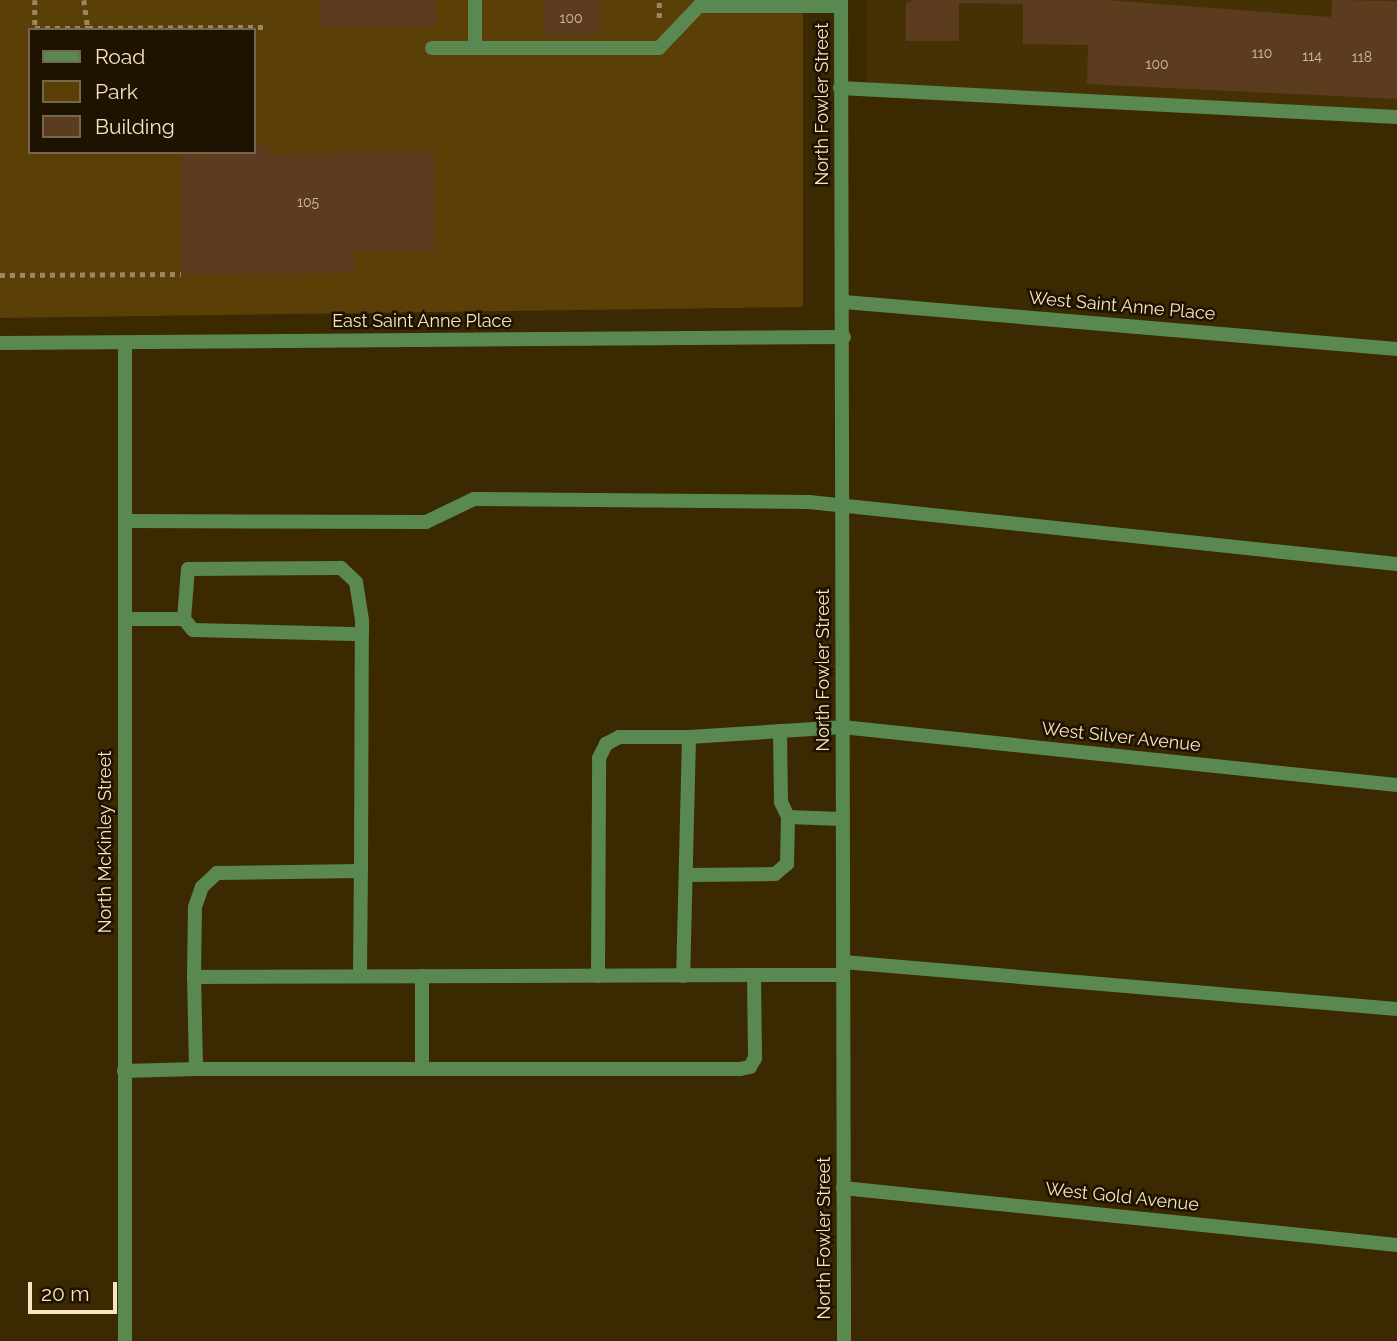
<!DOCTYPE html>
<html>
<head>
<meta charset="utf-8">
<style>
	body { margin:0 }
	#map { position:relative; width:1397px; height:1341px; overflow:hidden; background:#3b2901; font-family:Raleway,sans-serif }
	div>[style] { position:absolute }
	.built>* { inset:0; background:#463104 }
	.green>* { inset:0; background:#5a4007 }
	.building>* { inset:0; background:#5c3c1f; transform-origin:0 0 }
	.path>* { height:4.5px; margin-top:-2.25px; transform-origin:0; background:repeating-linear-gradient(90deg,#9b8863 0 5px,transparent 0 10px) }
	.service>* { height:14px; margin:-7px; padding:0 7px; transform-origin:7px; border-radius:7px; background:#598951 }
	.minor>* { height:14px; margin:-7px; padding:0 7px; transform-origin:7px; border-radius:7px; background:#598951 }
	.tertiary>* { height:14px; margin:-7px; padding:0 7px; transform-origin:7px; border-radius:7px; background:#598951 }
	span { translate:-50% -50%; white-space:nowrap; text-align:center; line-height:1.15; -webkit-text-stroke:5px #1e1200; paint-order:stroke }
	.number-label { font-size:14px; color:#d1ba99 }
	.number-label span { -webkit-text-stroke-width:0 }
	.street-label { font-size:18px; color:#f8e4c2 }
	.legend { position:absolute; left:28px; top:28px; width:228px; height:126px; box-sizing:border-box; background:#1e1200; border:2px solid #75664e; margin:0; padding:9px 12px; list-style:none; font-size:21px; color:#f8e4c2 }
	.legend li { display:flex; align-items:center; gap:14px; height:35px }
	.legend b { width:35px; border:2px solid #75664e }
	.scale { position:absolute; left:28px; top:1282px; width:89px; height:32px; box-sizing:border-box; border:4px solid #f8e4c2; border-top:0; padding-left:9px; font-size:21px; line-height:24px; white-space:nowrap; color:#f8e4c2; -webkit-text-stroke:5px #1e1200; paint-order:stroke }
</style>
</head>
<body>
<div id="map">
	<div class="built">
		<i style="clip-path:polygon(867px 0,1397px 0,1397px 117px,867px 89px)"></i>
	</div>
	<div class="green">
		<i style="clip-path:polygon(evenodd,0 0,803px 0,803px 307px,0 318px,0 0,30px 30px,254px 30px,254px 152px,30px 152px,30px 30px)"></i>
	</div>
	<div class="building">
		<i style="left:319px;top:0;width:117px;height:26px"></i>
		<i style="left:544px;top:0;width:55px;height:35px"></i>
		<i style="clip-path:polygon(914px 0,1106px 0,1331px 17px,1332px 0,1397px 1px,1397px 99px,1087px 84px,1088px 45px,1023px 44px,1023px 4px,959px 3px,959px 41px,906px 41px,906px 3px)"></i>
		<i style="clip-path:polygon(254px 145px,269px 145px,269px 154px,434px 151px,435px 250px,354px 251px,354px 273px,181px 274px,180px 155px,253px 154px)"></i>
	</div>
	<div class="path">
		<i style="left:35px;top:0;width:28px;rotate:90deg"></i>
		<i style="left:35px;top:28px;width:53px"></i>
		<i style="left:84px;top:0;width:28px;rotate:82deg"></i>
		<i style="left:88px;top:28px;width:175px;rotate:-0.3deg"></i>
		<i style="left:659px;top:18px;width:18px;rotate:-90deg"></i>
		<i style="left:0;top:275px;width:181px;rotate:-0.3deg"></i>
	</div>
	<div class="service">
		<i style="left:432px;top:48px;width:227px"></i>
		<i style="left:659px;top:48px;width:58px;rotate:-46.4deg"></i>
		<i style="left:699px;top:6px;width:142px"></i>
		<i style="left:475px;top:48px;width:48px;rotate:-90deg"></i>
		<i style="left:840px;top:88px;width:558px;rotate:2.98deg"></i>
		<i style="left:128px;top:521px;width:298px;rotate:0.2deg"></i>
		<i style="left:426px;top:522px;width:53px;rotate:-25.6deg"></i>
		<i style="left:474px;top:499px;width:335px;rotate:0.5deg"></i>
		<i style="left:809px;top:502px;width:591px;rotate:6.02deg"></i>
		<i style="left:126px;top:619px;width:58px"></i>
		<i style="left:780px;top:731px;width:71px;rotate:89.2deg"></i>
		<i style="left:781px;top:802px;width:17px;rotate:65deg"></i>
		<i style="left:689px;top:737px;width:153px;rotate:-3.7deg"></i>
		<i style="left:686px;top:875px;width:89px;rotate:-0.6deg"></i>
		<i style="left:775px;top:874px;width:16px;rotate:-40deg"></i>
		<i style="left:787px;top:864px;width:47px;rotate:-88.8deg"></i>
		<i style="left:788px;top:817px;width:54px;rotate:2.1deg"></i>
		<i style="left:843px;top:962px;width:556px;rotate:4.85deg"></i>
		<i style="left:754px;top:975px;width:83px;rotate:89.3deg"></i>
		<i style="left:755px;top:1058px;width:10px;rotate:119deg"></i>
		<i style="left:750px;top:1067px;width:10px;rotate:169deg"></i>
		<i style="left:740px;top:1069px;width:544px;rotate:180deg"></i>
		<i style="left:196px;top:1069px;width:92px;rotate:-91.2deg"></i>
		<i style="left:194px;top:977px;width:560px;rotate:-0.2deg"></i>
		<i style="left:754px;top:975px;width:89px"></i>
		<i style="left:360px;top:976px;width:105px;rotate:-89.5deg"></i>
		<i style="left:361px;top:871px;width:237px;rotate:-89.8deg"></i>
		<i style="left:362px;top:634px;width:14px;rotate:-90deg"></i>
		<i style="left:362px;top:620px;width:38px;rotate:-99deg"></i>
		<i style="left:356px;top:582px;width:21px;rotate:-137deg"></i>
		<i style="left:341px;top:568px;width:153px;rotate:179.6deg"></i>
		<i style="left:188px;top:569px;width:50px;rotate:94.6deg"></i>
		<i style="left:184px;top:619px;width:14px;rotate:51deg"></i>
		<i style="left:193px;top:630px;width:169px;rotate:1.4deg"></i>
		<i style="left:422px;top:976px;width:93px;rotate:90deg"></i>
		<i style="left:598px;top:976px;width:218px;rotate:-89.7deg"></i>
		<i style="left:599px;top:758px;width:16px;rotate:-63deg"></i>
		<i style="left:606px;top:744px;width:15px;rotate:-28deg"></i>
		<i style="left:619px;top:737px;width:70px"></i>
		<i style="left:689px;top:737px;width:239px;rotate:91.4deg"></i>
		<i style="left:194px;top:977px;width:70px;rotate:-89.2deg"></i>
		<i style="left:195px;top:907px;width:21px;rotate:-71deg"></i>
		<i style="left:202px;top:887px;width:21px;rotate:-43deg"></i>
		<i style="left:217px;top:873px;width:144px;rotate:-0.8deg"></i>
		<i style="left:124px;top:1071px;width:72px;rotate:-1.6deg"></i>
	</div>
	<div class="minor">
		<i style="left:844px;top:302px;width:555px;rotate:4.86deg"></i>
		<i style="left:0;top:343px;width:844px;rotate:-0.41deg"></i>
		<i style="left:842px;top:727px;width:558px;rotate:5.97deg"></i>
		<i style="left:843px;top:1188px;width:557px;rotate:5.87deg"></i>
		<i style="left:125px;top:1341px;width:998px;rotate:-90deg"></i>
	</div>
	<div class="tertiary">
		<i style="left:841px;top:0;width:1341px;rotate:89.87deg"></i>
	</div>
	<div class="number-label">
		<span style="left:571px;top:18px">100</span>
		<span style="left:1262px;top:53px">110</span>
		<span style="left:1312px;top:56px">114</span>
		<span style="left:1362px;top:57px">118</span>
		<span style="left:1157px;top:64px">100</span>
		<span style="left:308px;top:202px">105</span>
	</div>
	<div class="street-label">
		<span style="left:822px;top:104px;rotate:-90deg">North Fowler Street</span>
		<span style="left:1122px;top:306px;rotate:5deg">West Saint Anne Place</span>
		<span style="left:422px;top:321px">East Saint Anne Place</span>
		<span style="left:823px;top:670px;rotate:-90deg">North Fowler Street</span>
		<span style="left:1121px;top:737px;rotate:6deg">West Silver Avenue</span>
		<span style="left:105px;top:842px;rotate:-90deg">North McKinley Street</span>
		<span style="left:1122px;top:1197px;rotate:6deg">West Gold Avenue</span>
		<span style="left:824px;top:1238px;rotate:-90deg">North Fowler Street</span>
	</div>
	<ul class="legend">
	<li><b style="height:9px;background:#598951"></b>Road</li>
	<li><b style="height:19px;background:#5a4007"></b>Park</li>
	<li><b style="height:19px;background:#5c3c1f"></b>Building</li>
	</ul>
	<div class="scale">20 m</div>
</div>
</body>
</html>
